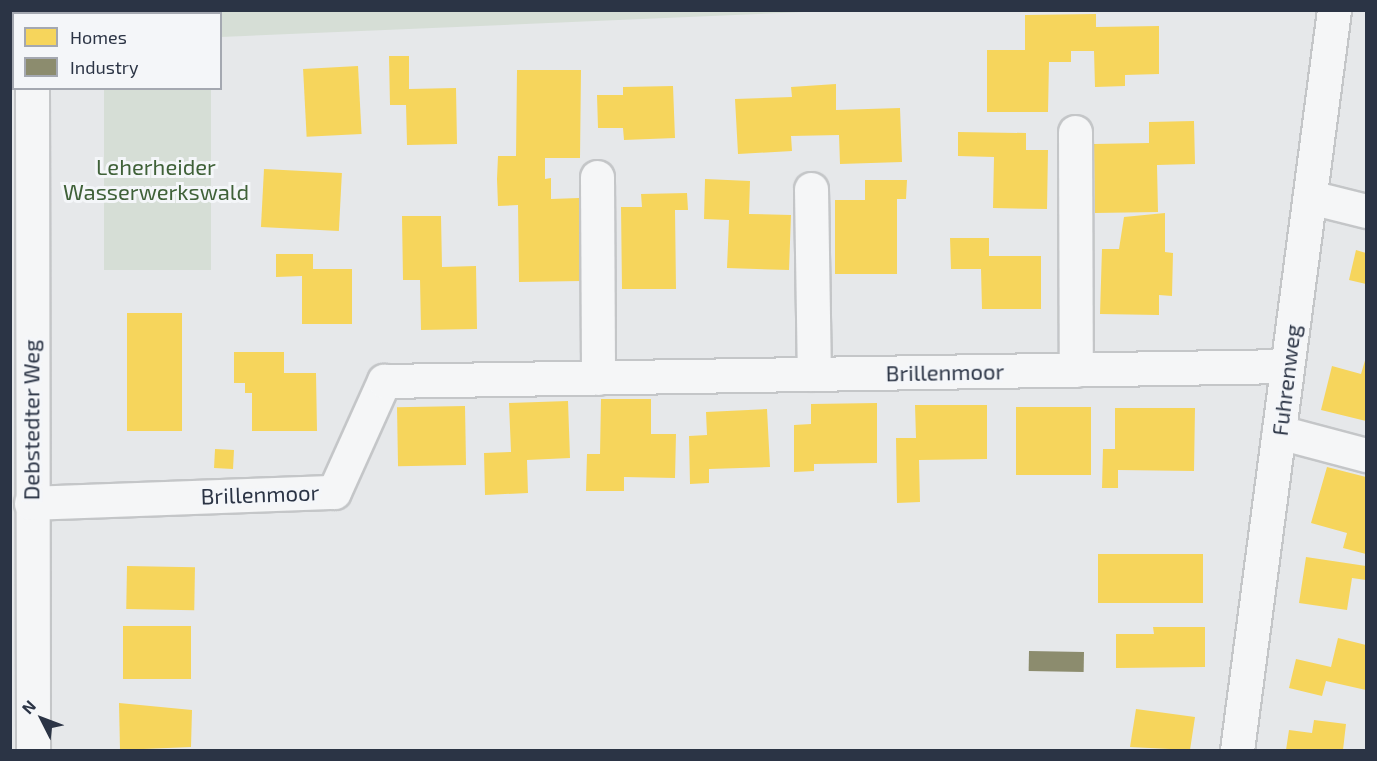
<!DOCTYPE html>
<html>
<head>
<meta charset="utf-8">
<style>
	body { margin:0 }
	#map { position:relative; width:1377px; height:761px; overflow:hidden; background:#e6e8ea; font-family:"Exo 2",sans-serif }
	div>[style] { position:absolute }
	.green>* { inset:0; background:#d6ded6; transform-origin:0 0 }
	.homes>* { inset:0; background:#f6d55c; transform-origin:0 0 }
	.industry>* { inset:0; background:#8c8c6e; transform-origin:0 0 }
	.roads { filter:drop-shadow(2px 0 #c4c6c8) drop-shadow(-2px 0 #c4c6c8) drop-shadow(0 2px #c4c6c8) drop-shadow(0 -2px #c4c6c8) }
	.minor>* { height:33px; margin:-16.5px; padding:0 16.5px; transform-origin:16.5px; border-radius:16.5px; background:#f5f6f7 }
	span { translate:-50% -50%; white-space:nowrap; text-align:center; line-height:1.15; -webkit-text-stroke:6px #f4f6f9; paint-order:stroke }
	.park-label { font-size:22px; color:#3f6138 }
	.street-label { font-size:22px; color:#2b3445 }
	.frame { position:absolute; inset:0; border:12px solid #2b3445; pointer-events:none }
	.legend { position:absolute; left:12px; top:12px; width:210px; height:78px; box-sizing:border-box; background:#f4f6f9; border:2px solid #a4a8b1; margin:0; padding:8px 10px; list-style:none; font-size:18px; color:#2b3445 }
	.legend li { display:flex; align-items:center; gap:12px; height:30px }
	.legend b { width:30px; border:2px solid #a4a8b1 }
	.north { position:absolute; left:12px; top:689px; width:60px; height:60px; -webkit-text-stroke:4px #f4f6f9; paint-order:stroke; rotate:312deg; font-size:16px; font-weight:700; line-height:24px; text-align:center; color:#2b3445 }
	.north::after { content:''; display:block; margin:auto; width:21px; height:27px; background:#2b3445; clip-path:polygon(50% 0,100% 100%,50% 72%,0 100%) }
</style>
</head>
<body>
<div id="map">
	<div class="green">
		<i style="clip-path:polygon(104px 11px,104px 10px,829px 11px,221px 37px,220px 14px)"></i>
		<i style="left:104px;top:89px;width:107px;height:181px"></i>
	</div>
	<div class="homes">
		<i style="clip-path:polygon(1096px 14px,1096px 27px,1159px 26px,1159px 74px,1125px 75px,1125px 86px,1095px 87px,1094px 51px,1071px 51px,1071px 62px,1049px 62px,1048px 112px,987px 112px,987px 50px,1025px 50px,1025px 15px)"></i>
		<i style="clip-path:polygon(389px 56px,409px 56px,409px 89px,456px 88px,457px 144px,407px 145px,406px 105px,390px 105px)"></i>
		<i style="left:358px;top:66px;width:68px;height:55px;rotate:87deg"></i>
		<i style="clip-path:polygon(517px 70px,581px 70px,580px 158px,545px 158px,545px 179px,551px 178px,551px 199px,579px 198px,581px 281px,519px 282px,518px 205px,498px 206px,497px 179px,498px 156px,516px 156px)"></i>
		<i style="clip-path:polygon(836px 84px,836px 110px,900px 108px,902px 162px,840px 164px,839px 135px,791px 136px,792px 151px,738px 154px,735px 99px,792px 97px,791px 87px)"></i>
		<i style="clip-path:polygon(673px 86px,675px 138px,624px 140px,623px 128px,598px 128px,597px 95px,623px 95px,623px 87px)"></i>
		<i style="clip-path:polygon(1194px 121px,1195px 164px,1157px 165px,1158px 212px,1095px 213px,1094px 144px,1149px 143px,1149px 122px)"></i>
		<i style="clip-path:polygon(958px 132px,1026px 133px,1026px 150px,1048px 150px,1047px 209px,993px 208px,994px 157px,958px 156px)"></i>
		<i style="left:264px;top:169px;width:78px;height:58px;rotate:3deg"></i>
		<i style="clip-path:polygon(705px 179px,750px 181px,749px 214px,791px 215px,789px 270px,727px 268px,729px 220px,704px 219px)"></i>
		<i style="clip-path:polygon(865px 180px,907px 180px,906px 199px,897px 199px,897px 274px,835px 274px,835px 200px,865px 200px)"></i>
		<i style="clip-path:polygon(687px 193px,688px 210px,675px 210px,676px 289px,622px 289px,621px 207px,642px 207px,641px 194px)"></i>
		<i style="clip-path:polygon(1165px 213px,1165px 252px,1173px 253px,1172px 296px,1159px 295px,1159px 315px,1100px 314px,1102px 249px,1119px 249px,1124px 217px)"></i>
		<i style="clip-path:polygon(402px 216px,441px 216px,442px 267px,476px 266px,477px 329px,421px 330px,420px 280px,403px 280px)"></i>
		<i style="clip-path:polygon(950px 238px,989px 238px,989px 256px,1041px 256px,1041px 309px,982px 309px,981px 269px,951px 269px)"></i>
		<i style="clip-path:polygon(1356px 250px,1366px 253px,1366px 284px,1349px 280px)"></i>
		<i style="clip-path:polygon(276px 254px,313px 254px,313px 269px,352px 269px,352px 324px,302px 324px,302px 276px,276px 277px)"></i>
		<i style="left:127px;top:313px;width:55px;height:118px"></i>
		<i style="clip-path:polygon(234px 352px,284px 352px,284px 373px,316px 373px,317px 431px,252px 431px,252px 393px,245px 393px,245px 383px,234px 383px)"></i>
		<i style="clip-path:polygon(1366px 357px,1366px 421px,1321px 410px,1332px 366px,1361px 374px)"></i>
		<i style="clip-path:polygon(601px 399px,651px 399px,651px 434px,676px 434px,675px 478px,624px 477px,624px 491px,586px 491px,587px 454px,600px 454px)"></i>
		<i style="clip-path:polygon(568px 401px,570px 458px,527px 460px,528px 493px,485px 495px,484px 453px,511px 452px,509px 403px)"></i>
		<i style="clip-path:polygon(877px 403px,877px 463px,814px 464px,814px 471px,794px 472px,794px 425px,811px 424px,811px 404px)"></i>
		<i style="clip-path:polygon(915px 405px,987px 405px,987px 459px,919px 460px,920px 502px,897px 503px,896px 438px,916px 438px)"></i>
		<i style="left:465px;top:406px;width:59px;height:68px;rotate:89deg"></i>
		<i style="left:1016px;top:407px;width:75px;height:68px"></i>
		<i style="clip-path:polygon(1115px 408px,1195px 408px,1194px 471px,1118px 470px,1118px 488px,1102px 488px,1103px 449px,1115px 449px)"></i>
		<i style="clip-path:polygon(767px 409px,770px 467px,709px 469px,709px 483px,690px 484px,689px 436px,707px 435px,706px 412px)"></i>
		<i style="left:234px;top:450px;width:19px;height:19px;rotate:93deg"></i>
		<i style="clip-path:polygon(1327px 467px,1366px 477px,1366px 554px,1343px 548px,1347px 533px,1311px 523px)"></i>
		<i style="left:1203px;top:554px;width:49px;height:105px;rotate:90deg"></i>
		<i style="clip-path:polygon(1306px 557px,1366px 566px,1366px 580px,1352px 578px,1347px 610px,1299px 603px)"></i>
		<i style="left:127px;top:566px;width:68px;height:43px;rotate:1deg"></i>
		<i style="left:191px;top:626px;width:53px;height:68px;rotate:90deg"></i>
		<i style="clip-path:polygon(1153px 627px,1205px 627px,1205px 667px,1116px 668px,1116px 634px,1154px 634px)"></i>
		<i style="clip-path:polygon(1338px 638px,1366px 645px,1366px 690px,1326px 681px,1322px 696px,1289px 688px,1296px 659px,1331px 667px)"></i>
		<i style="clip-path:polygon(119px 703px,192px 710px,191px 747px,120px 750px)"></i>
		<i style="clip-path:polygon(1136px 709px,1195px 717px,1190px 750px,1130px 747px)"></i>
		<i style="clip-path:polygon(1314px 720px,1346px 724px,1343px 750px,1286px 750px,1289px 730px,1312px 733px)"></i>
	</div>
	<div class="industry">
		<i style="left:1029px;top:651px;width:55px;height:20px;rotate:1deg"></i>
	</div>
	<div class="roads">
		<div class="minor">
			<i style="left:32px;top:14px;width:4px;rotate:-90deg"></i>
			<i style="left:32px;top:88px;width:662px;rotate:89.91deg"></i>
			<i style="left:1075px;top:132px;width:238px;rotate:89.8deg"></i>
			<i style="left:597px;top:177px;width:201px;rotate:89.7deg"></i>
			<i style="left:811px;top:189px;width:185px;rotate:89.1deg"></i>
			<i style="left:1310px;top:197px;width:58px;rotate:14deg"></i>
			<i style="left:1279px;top:432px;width:90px;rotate:14.8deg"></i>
			<i style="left:31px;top:503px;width:303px;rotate:-2.1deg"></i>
			<i style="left:334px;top:492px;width:122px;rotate:-65.8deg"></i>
			<i style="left:384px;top:381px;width:903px;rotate:-0.95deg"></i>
			<i style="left:1237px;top:750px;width:746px;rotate:-82.53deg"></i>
		</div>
	</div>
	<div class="park-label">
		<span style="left:156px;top:179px">Leherheider<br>Wasserwerkswald</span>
	</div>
	<div class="street-label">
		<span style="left:945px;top:372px;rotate:-1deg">Brillenmoor</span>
		<span style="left:1286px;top:380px;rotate:-83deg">Fuhrenweg</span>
		<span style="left:31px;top:420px;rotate:-90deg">Debstedter Weg</span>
		<span style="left:260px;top:494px;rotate:-2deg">Brillenmoor</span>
	</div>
	<div class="frame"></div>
	<ul class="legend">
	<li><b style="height:16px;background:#f6d55c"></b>Homes</li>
	<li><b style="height:16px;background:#8c8c6e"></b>Industry</li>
	</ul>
	<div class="north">N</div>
</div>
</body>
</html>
